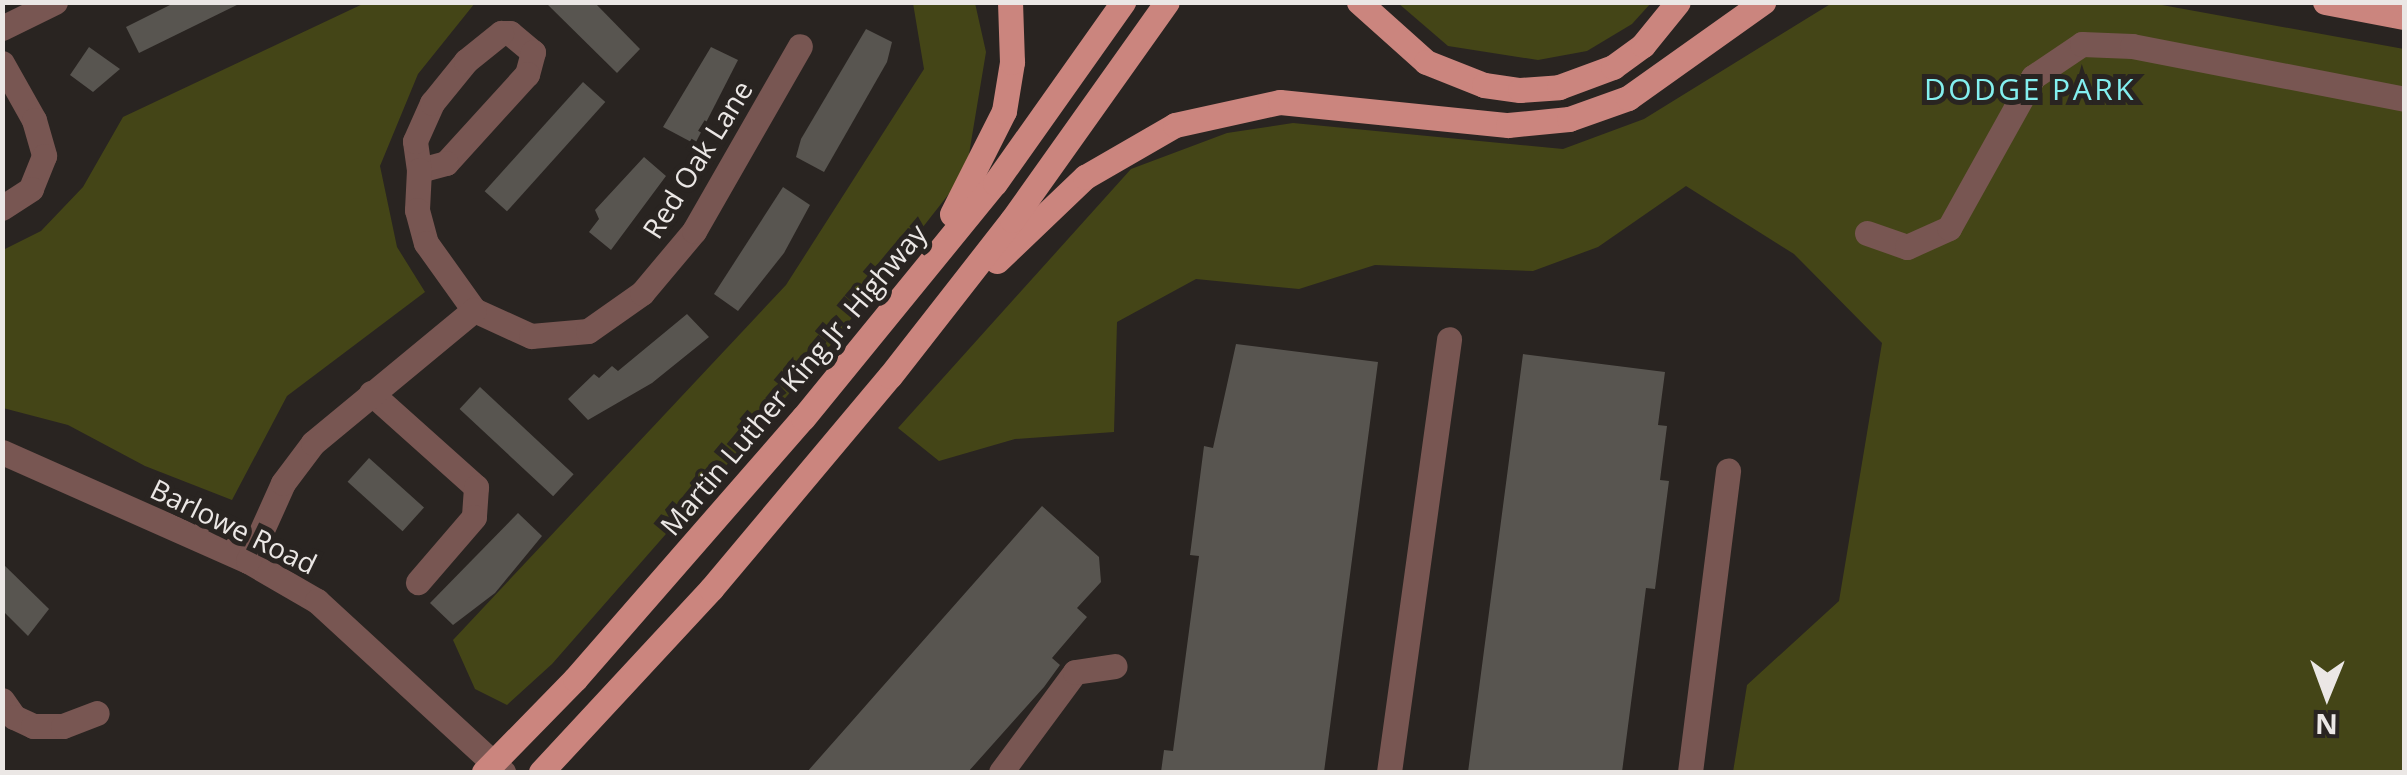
<!DOCTYPE html>
<html>
<head>
<meta charset="utf-8">
<style>
	body { margin:0 }
	#map { position:relative; width:2407px; height:775px; overflow:hidden; background:#292421; font-family:"Open Sans",sans-serif }
	div>[style] { position:absolute }
	.green>* { inset:0; background:#444517 }
	.building>* { inset:0; background:#585550; transform-origin:0 0 }
	.minor>* { height:25px; margin:-12.5px; padding:0 12.5px; transform-origin:12.5px; border-radius:12.5px; background:#785652 }
	.major>* { height:25px; margin:-12.5px; padding:0 12.5px; transform-origin:12.5px; border-radius:12.5px; background:#cb857e }
	span { translate:-50% -50%; white-space:nowrap; text-align:center; line-height:1.15; -webkit-text-stroke:10px #292421; paint-order:stroke }
	.street-label { font-size:28px; color:#ebe7e5 }
	.neighbourhood-label { font-size:30px; color:#83efef; letter-spacing:2.5px }
	.frame { position:absolute; inset:0; border:5px solid #ebe7e5; pointer-events:none }
	.north { position:absolute; left:2277px; top:645px; width:100px; height:100px; -webkit-text-stroke:8px #292421; paint-order:stroke; rotate:181deg; font-size:28px; font-weight:700; line-height:40px; text-align:center; color:#ebe7e5 }
	.north::after { content:''; display:block; margin:auto; width:35px; height:45px; background:#ebe7e5; clip-path:polygon(50% 0,100% 100%,50% 72%,0 100%) }
</style>
</head>
<body>
<div id="map">
	<div class="green">
		<i style="clip-path:polygon(367px 2px,475px 3px,418px 74px,380px 166px,397px 247px,425px 292px,287px 396px,232px 500px,145px 466px,68px 425px,3px 408px,3px 250px,41px 231px,83px 187px,123px 117px)"></i>
		<i style="clip-path:polygon(913px 3px,975px 3px,986px 52px,966px 172px,822px 356px,552px 664px,507px 705px,475px 689px,453px 640px,786px 285px,924px 69px)"></i>
		<i style="clip-path:polygon(1398px 3px,1651px 3px,1632px 24px,1587px 51px,1538px 60px,1448px 46px)"></i>
		<i style="clip-path:polygon(1832px 3px,2151px 3px,2404px 49px,2404px 772px,1733px 772px,1747px 685px,1839px 601px,1882px 343px,1794px 254px,1686px 186px,1598px 247px,1533px 271px,1375px 265px,1299px 289px,1196px 279px,1117px 322px,1114px 432px,1015px 439px,939px 461px,898px 428px,1131px 169px,1227px 133px,1293px 123px,1563px 149px,1644px 119px)"></i>
	</div>
	<div class="building">
		<i style="clip-path:polygon(176px 2px,243px 2px,139px 53px,126px 27px)"></i>
		<i style="clip-path:polygon(545px 2px,594px 2px,640px 49px,617px 73px)"></i>
		<i style="clip-path:polygon(866px 29px,892px 42px,887px 62px,824px 172px,796px 157px,801px 139px)"></i>
		<i style="clip-path:polygon(89px 47px,120px 69px,93px 92px,70px 75px)"></i>
		<i style="clip-path:polygon(711px 47px,738px 60px,695px 144px,663px 127px)"></i>
		<i style="left:583px;top:82px;width:30px;height:147px;rotate:42deg"></i>
		<i style="clip-path:polygon(644px 157px,666px 176px,611px 250px,589px 232px,599px 219px,595px 210px)"></i>
		<i style="clip-path:polygon(783px 187px,810px 205px,784px 253px,738px 311px,714px 294px)"></i>
		<i style="clip-path:polygon(687px 314px,709px 337px,652px 383px,588px 420px,568px 399px,594px 374px,599px 378px,612px 366px,618px 371px)"></i>
		<i style="clip-path:polygon(1236px 344px,1378px 362px,1324px 772px,1161px 772px,1164px 750px,1173px 751px,1199px 556px,1190px 555px,1204px 446px,1213px 448px)"></i>
		<i style="clip-path:polygon(1523px 354px,1665px 372px,1658px 425px,1667px 426px,1660px 480px,1669px 481px,1655px 589px,1646px 588px,1622px 772px,1468px 772px)"></i>
		<i style="left:480px;top:387px;width:128px;height:30px;rotate:43deg"></i>
		<i style="left:369px;top:458px;width:74px;height:32px;rotate:42deg"></i>
		<i style="clip-path:polygon(1042px 506px,1099px 557px,1101px 582px,1077px 608px,1087px 617px,1052px 658px,1060px 665px,1044px 687px,968px 772px,807px 772px)"></i>
		<i style="clip-path:polygon(518px 513px,542px 536px,495px 593px,453px 625px,430px 603px)"></i>
		<i style="clip-path:polygon(2px 563px,49px 609px,28px 636px,2px 610px)"></i>
	</div>
	<div class="minor">
		<i style="left:2px;top:28px;width:59px;rotate:-26.1deg"></i>
		<i style="left:501px;top:33px;width:9px"></i>
		<i style="left:510px;top:33px;width:30px;rotate:40deg"></i>
		<i style="left:533px;top:52px;width:23px;rotate:105deg"></i>
		<i style="left:527px;top:74px;width:120px;rotate:132.3deg"></i>
		<i style="left:446px;top:163px;width:28px;rotate:165deg"></i>
		<i style="left:419px;top:170px;width:29px;rotate:-98deg"></i>
		<i style="left:415px;top:141px;width:42px;rotate:-65.9deg"></i>
		<i style="left:432px;top:103px;width:54px;rotate:-51deg"></i>
		<i style="left:466px;top:61px;width:45px;rotate:-38.7deg"></i>
		<i style="left:2px;top:63px;width:65px;rotate:60.7deg"></i>
		<i style="left:34px;top:120px;width:37px;rotate:74deg"></i>
		<i style="left:44px;top:156px;width:35px;rotate:112deg"></i>
		<i style="left:31px;top:189px;width:35px;rotate:147deg"></i>
		<i style="left:419px;top:170px;width:40px;rotate:92.9deg"></i>
		<i style="left:417px;top:210px;width:34px;rotate:75deg"></i>
		<i style="left:426px;top:243px;width:82px;rotate:54.4deg"></i>
		<i style="left:474px;top:310px;width:63px;rotate:24.5deg"></i>
		<i style="left:531px;top:336px;width:57px;rotate:-5deg"></i>
		<i style="left:588px;top:331px;width:66px;rotate:-35.1deg"></i>
		<i style="left:642px;top:293px;width:81px;rotate:-50deg"></i>
		<i style="left:694px;top:231px;width:213px;rotate:-60.2deg"></i>
		<i style="left:1867px;top:233px;width:42px;rotate:19.3deg"></i>
		<i style="left:1907px;top:247px;width:46px;rotate:-24.3deg"></i>
		<i style="left:1949px;top:228px;width:173px;rotate:-60.9deg"></i>
		<i style="left:2033px;top:77px;width:59px;rotate:-34deg"></i>
		<i style="left:2082px;top:44px;width:50px;rotate:2.3deg"></i>
		<i style="left:2132px;top:46px;width:277px;rotate:11deg"></i>
		<i style="left:371px;top:393px;width:141px;rotate:41.8deg"></i>
		<i style="left:476px;top:487px;width:30px;rotate:94deg"></i>
		<i style="left:474px;top:517px;width:86px;rotate:130.7deg"></i>
		<i style="left:2px;top:452px;width:269px;rotate:23.9deg"></i>
		<i style="left:248px;top:561px;width:80px;rotate:30.1deg"></i>
		<i style="left:317px;top:601px;width:253px;rotate:42.6deg"></i>
		<i style="left:248px;top:561px;width:85px;rotate:-65.8deg"></i>
		<i style="left:283px;top:483px;width:50px;rotate:-53.1deg"></i>
		<i style="left:313px;top:443px;width:209px;rotate:-39.6deg"></i>
		<i style="left:2px;top:700px;width:21px;rotate:55deg"></i>
		<i style="left:14px;top:717px;width:21px;rotate:25deg"></i>
		<i style="left:33px;top:726px;width:30px"></i>
		<i style="left:63px;top:726px;width:36px;rotate:-21deg"></i>
		<i style="left:1001px;top:772px;width:124px;rotate:-53.5deg"></i>
		<i style="left:1075px;top:672px;width:40px;rotate:-8.5deg"></i>
		<i style="left:1389px;top:772px;width:437px;rotate:-82.1deg"></i>
		<i style="left:1690px;top:772px;width:304px;rotate:-82.8deg"></i>
	</div>
	<div class="major">
		<i style="left:1359px;top:2px;width:90px;rotate:41.8deg"></i>
		<i style="left:1426px;top:62px;width:62px;rotate:21.6deg"></i>
		<i style="left:1484px;top:85px;width:36px;rotate:8deg"></i>
		<i style="left:1520px;top:90px;width:39px;rotate:-4deg"></i>
		<i style="left:1559px;top:87px;width:58px;rotate:-20.3deg"></i>
		<i style="left:1613px;top:67px;width:37px;rotate:-36deg"></i>
		<i style="left:1643px;top:45px;width:55px;rotate:-50.9deg"></i>
		<i style="left:2325px;top:2px;width:80px;rotate:10.8deg"></i>
		<i style="left:952px;top:214px;width:115px;rotate:-63.2deg"></i>
		<i style="left:1004px;top:111px;width:50px;rotate:-80.7deg"></i>
		<i style="left:1012px;top:62px;width:60px;rotate:-91.9deg"></i>
		<i style="left:997px;top:261px;width:122px;rotate:-43.7deg"></i>
		<i style="left:1085px;top:177px;width:104px;rotate:-30deg"></i>
		<i style="left:1175px;top:125px;width:107px;rotate:-12.4deg"></i>
		<i style="left:1280px;top:102px;width:229px;rotate:5.8deg"></i>
		<i style="left:1508px;top:125px;width:61px;rotate:-5.6deg"></i>
		<i style="left:1569px;top:119px;width:63px;rotate:-19.6deg"></i>
		<i style="left:1628px;top:98px;width:166px;rotate:-35.4deg"></i>
		<i style="left:484px;top:772px;width:130px;rotate:-45.6deg"></i>
		<i style="left:575px;top:679px;width:347px;rotate:-48.9deg"></i>
		<i style="left:803px;top:418px;width:303px;rotate:-50.8deg"></i>
		<i style="left:995px;top:183px;width:222px;rotate:-54.7deg"></i>
		<i style="left:541px;top:772px;width:250px;rotate:-47.1deg"></i>
		<i style="left:711px;top:589px;width:278px;rotate:-50deg"></i>
		<i style="left:890px;top:376px;width:198px;rotate:-52deg"></i>
		<i style="left:1012px;top:220px;width:267px;rotate:-54.6deg"></i>
	</div>
	<div class="street-label">
		<span style="left:697px;top:159px;rotate:-58deg">Red Oak Lane</span>
		<span style="left:793px;top:379px;rotate:-50deg">Martin Luther King Jr. Highway</span>
		<span style="left:234px;top:526px;rotate:26deg">Barlowe Road</span>
	</div>
	<div class="neighbourhood-label">
		<span style="left:2030px;top:89px">DODGE PARK</span>
	</div>
	<div class="frame"></div>
	<div class="north">N</div>
</div>
</body>
</html>
